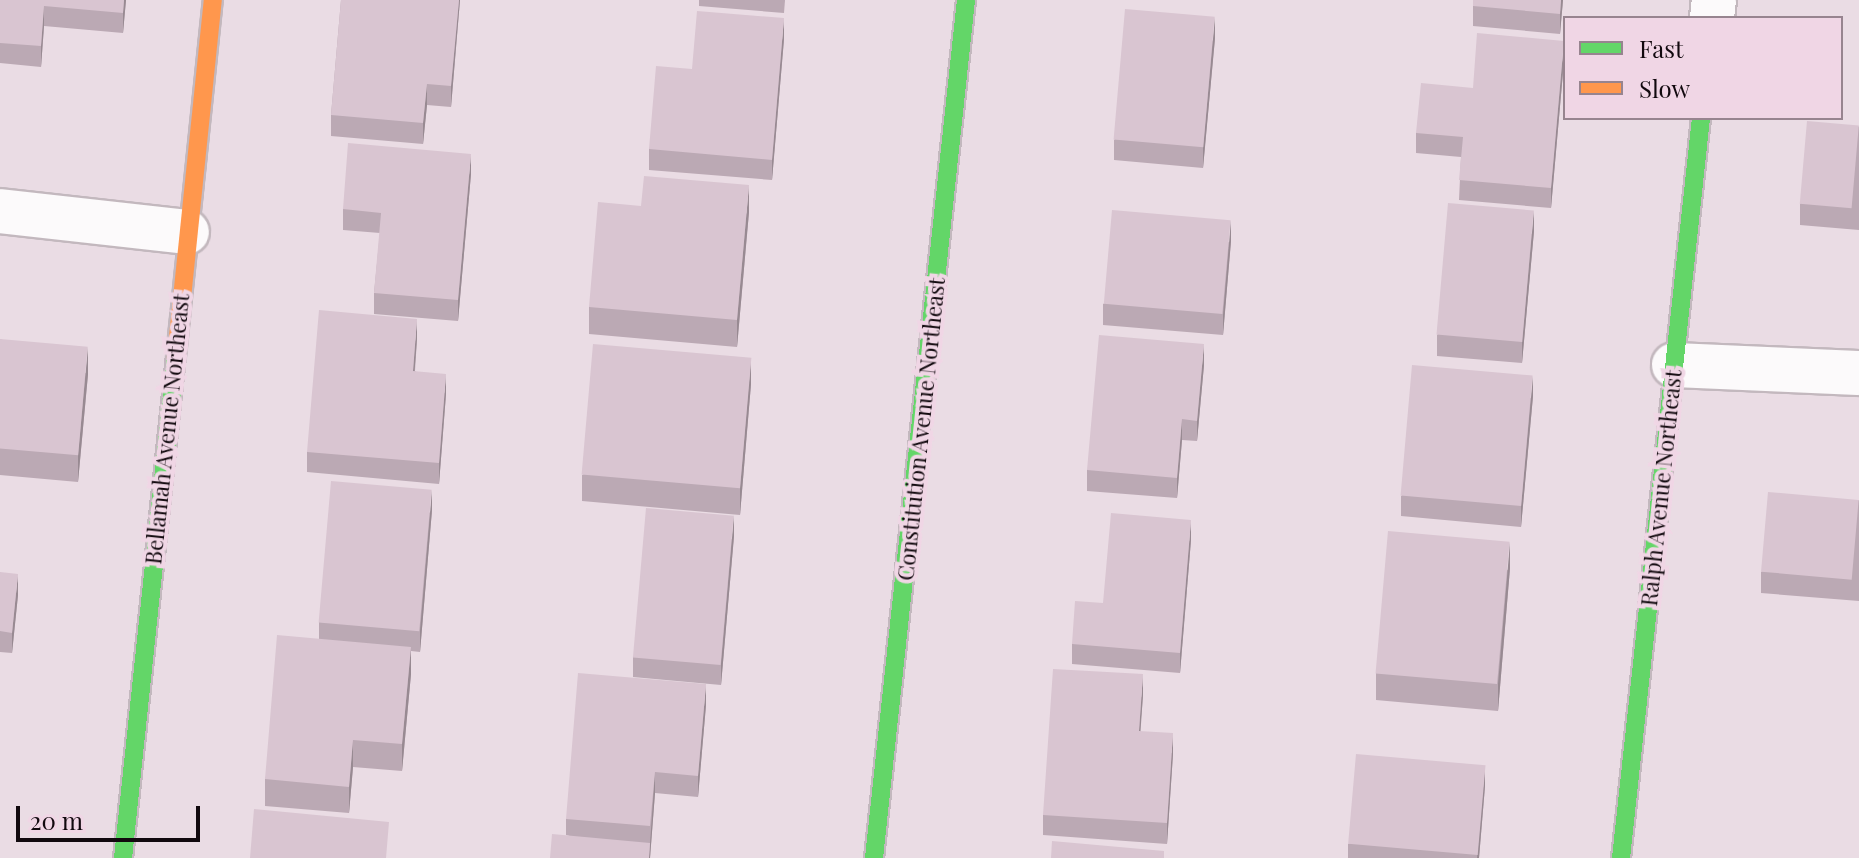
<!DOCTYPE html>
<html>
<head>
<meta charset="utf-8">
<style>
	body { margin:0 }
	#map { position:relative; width:1859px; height:858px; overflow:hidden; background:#eadce4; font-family:"Playfair Display",serif }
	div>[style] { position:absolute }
	.roads { filter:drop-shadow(2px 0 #c3b8be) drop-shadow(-2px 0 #c3b8be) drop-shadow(0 2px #c3b8be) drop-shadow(0 -2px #c3b8be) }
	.street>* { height:44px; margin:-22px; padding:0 22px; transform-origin:22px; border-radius:22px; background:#fcfafb }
	.fast>* { height:18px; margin:-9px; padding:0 9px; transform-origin:9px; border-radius:9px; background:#63d668 }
	.slow>* { height:18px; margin:-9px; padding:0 9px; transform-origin:9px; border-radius:9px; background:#ff974d }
	.wall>* { inset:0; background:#bba9b4 }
	.shaded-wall>* { inset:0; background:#988a92 }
	.building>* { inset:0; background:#d9c5d1; transform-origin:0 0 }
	span { translate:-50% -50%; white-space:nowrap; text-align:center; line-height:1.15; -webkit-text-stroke:8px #f0d6e5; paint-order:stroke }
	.street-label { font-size:22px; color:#11090e }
	.legend { position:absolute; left:1563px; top:16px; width:280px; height:104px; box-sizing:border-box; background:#f0d6e5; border:2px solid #97848f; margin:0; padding:10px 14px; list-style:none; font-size:24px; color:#11090e }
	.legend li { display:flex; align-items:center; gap:16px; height:40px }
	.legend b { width:40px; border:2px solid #97848f }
	.scale { position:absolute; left:16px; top:806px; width:184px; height:36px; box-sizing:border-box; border:4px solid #11090e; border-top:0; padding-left:10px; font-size:24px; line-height:28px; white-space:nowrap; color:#11090e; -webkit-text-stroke:6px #f0d6e5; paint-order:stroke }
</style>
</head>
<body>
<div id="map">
	<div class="roads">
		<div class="street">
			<i style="left:1712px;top:18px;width:18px;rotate:-84deg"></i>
			<i style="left:0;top:211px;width:188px;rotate:6.4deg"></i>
			<i style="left:1674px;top:365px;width:185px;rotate:2.5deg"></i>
		</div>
		<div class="fast">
			<i style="left:123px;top:858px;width:505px;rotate:-83.97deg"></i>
			<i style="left:874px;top:858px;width:863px;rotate:-83.88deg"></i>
			<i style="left:1621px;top:858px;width:744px;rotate:-83.83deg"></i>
		</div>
		<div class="slow">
			<i style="left:176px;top:356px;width:358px;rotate:-84.1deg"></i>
		</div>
	</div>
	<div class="wall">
		<i style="clip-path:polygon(0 0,126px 0,123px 33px,44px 26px,41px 67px,0 63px)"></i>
		<i style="clip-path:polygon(341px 0,460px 0,451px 107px,427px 105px,423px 144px,331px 136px,331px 115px)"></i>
		<i style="clip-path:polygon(699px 0,785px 0,784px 13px,699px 6px)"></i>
		<i style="clip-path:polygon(1563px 0,1560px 34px,1473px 26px,1473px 6px)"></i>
		<i style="clip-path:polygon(1215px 38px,1203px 168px,1114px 160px,1114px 140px)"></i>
		<i style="clip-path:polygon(784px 39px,772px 180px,649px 170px,649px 149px,692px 69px)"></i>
		<i style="clip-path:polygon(1564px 61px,1551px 208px,1459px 200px,1461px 157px,1416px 153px,1416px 133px,1473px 88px)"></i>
		<i style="clip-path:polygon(1859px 126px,1859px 230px,1800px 225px,1800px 204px)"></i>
		<i style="clip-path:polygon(471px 174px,458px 321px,374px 314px,374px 293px,380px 233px,343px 230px,343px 209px)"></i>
		<i style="clip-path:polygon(749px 212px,737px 347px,589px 334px,589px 307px)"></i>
		<i style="clip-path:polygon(1534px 231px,1522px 363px,1437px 356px,1437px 335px)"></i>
		<i style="clip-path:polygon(1231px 241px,1223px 335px,1103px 325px,1103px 304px)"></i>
		<i style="clip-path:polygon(0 339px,88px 374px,78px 482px,0 475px)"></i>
		<i style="clip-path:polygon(417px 339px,415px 371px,446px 394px,439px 484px,307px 472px,307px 452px)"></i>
		<i style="clip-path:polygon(1204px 365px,1197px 441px,1182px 440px,1177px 498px,1087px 491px,1087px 470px)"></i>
		<i style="clip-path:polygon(751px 384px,740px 515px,582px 501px,582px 475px)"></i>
		<i style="clip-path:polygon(1533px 396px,1521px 527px,1401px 516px,1401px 496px)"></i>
		<i style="clip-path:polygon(1859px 500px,1859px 601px,1761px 593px,1761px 572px)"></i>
		<i style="clip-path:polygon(432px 510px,420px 652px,411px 651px,411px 674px,402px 771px,353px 767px,349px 813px,265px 806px,265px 779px,319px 639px,319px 622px)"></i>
		<i style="clip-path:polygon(734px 536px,721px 685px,633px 677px,633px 657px)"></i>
		<i style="clip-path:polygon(1191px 540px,1180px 673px,1072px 664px,1072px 644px,1103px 603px)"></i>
		<i style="clip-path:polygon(1510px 568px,1498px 711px,1376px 700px,1376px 673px)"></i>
		<i style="clip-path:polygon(0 572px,18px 595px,12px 653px,0 652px)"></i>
		<i style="clip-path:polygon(1143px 695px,1140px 731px,1173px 754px,1167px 844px,1043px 835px,1043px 815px)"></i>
		<i style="clip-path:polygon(706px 705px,698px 797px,655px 793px,650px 858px,566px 835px,566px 819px)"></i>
		<i style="clip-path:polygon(1485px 786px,1479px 858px,1348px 858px,1348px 844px)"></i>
	</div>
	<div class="shaded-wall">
		<i style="clip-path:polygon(124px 0,126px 0,123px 33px,123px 13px)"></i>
		<i style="clip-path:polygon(459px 0,460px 0,451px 107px,451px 86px)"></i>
		<i style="clip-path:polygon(1561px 0,1563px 0,1560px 34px,1560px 14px)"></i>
		<i style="clip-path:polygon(44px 6px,44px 26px,41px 67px,41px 46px)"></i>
		<i style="clip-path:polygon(1215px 17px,1215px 38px,1203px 168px,1203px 148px)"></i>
		<i style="clip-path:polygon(784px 18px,784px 39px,772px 180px,772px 160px)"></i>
		<i style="clip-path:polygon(1564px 41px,1564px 61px,1551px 208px,1551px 188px)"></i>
		<i style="clip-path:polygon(427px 84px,427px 105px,423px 144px,423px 123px)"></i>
		<i style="clip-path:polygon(471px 154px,471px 174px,458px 321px,458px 300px)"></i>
		<i style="clip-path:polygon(749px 185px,749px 212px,737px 347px,737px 320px)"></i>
		<i style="clip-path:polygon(1534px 210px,1534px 231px,1522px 363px,1522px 343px)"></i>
		<i style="clip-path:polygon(1231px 220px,1231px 241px,1223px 335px,1223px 315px)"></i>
		<i style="clip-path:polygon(417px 319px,417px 339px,413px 391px,413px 371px)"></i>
		<i style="clip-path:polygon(1204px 344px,1204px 365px,1197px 441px,1197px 421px)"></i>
		<i style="clip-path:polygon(88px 347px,88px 374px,78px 482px,78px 455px)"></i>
		<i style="clip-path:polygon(751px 358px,751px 384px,740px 515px,740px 489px)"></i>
		<i style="clip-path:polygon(446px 374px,446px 394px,439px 484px,439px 463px)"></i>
		<i style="clip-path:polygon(1533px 376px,1533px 396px,1521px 527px,1521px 506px)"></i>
		<i style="clip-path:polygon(1182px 419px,1182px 440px,1177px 498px,1177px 478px)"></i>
		<i style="clip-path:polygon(432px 490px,432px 510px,420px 652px,420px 631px)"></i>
		<i style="clip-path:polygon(734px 515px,734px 536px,721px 685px,721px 664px)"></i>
		<i style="clip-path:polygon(1191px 520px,1191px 540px,1180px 673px,1180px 653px)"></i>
		<i style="clip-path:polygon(1510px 542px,1510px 568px,1498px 711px,1498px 684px)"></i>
		<i style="clip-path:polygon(18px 574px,18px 595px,12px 653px,12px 633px)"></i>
		<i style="clip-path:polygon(411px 647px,411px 674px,402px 771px,402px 744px)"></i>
		<i style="clip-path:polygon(1143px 674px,1143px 695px,1139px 752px,1139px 731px)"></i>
		<i style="clip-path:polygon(706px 684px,706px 705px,698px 797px,698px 776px)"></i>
		<i style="clip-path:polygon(1173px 733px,1173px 754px,1167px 844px,1167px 823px)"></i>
		<i style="clip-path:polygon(353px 740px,353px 767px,349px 813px,349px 787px)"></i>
		<i style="clip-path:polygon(1485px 766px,1485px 786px,1479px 858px,1477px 858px)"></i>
		<i style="clip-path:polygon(655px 772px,655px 793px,650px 858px,649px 858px)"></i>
	</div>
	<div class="building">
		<i style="clip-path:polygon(0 0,124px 0,123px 13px,44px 6px,41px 46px,0 43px)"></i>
		<i style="clip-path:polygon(341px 0,459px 0,451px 86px,427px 84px,423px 123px,331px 115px)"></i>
		<i style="clip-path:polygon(1473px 0,1561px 0,1560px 14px,1473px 6px)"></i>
		<i style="left:1125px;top:9px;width:90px;height:131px;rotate:5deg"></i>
		<i style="clip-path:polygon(697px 11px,784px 18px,772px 160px,649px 149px,656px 66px,692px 69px)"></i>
		<i style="clip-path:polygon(1477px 33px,1564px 41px,1551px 188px,1459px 180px,1463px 137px,1416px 133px,1421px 83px,1473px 88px)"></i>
		<i style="left:1807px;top:121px;width:52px;height:83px;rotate:5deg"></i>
		<i style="clip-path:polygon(348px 143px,471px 154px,458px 300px,374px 293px,381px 213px,343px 209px)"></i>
		<i style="clip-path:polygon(644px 176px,749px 185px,737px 320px,589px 307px,598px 202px,641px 206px)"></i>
		<i style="left:1448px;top:203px;width:86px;height:132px;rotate:5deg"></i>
		<i style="left:1112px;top:210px;width:119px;height:94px;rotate:5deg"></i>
		<i style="clip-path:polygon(319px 310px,417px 319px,413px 371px,446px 374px,439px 463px,307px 452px)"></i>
		<i style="clip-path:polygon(1099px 335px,1204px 344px,1197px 421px,1182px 419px,1177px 478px,1087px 470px)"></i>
		<i style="left:0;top:339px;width:88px;height:109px;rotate:5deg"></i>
		<i style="left:593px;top:344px;width:159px;height:131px;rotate:5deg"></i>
		<i style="left:1412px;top:365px;width:121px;height:131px;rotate:5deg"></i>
		<i style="left:331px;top:481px;width:101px;height:142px;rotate:5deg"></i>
		<i style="left:1768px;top:492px;width:91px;height:80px;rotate:5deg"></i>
		<i style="left:646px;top:508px;width:88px;height:150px;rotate:5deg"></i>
		<i style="clip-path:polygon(1111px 513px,1191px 520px,1180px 653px,1072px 644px,1075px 601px,1103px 603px)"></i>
		<i style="left:1388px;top:531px;width:122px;height:143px;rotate:5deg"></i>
		<i style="clip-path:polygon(0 572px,18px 574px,12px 633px,0 631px)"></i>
		<i style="clip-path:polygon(277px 635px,411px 647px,402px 744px,353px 740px,349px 787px,265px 779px)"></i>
		<i style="clip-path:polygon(1053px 669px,1143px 674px,1139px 731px,1173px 733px,1167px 823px,1043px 815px)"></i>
		<i style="clip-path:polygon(578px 673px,706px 684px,698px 776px,655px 772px,650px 826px,566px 819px)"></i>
		<i style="left:1356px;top:754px;width:130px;height:90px;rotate:5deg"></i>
		<i style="clip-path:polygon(254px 809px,389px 822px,386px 858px,250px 858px)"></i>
		<i style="clip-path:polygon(552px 834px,650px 843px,649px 858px,550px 858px)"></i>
		<i style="clip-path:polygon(1052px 841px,1164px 851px,1164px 858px,1051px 858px)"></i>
	</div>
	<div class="street-label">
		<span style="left:167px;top:429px;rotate:-84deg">Bellamah Avenue Northeast</span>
		<span style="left:921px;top:429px;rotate:-84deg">Constitution Avenue Northeast</span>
		<span style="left:1661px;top:488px;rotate:-84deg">Ralph Avenue Northeast</span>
	</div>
	<ul class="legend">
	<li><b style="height:10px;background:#63d668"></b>Fast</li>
	<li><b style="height:10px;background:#ff974d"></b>Slow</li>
	</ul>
	<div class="scale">20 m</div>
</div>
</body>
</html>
